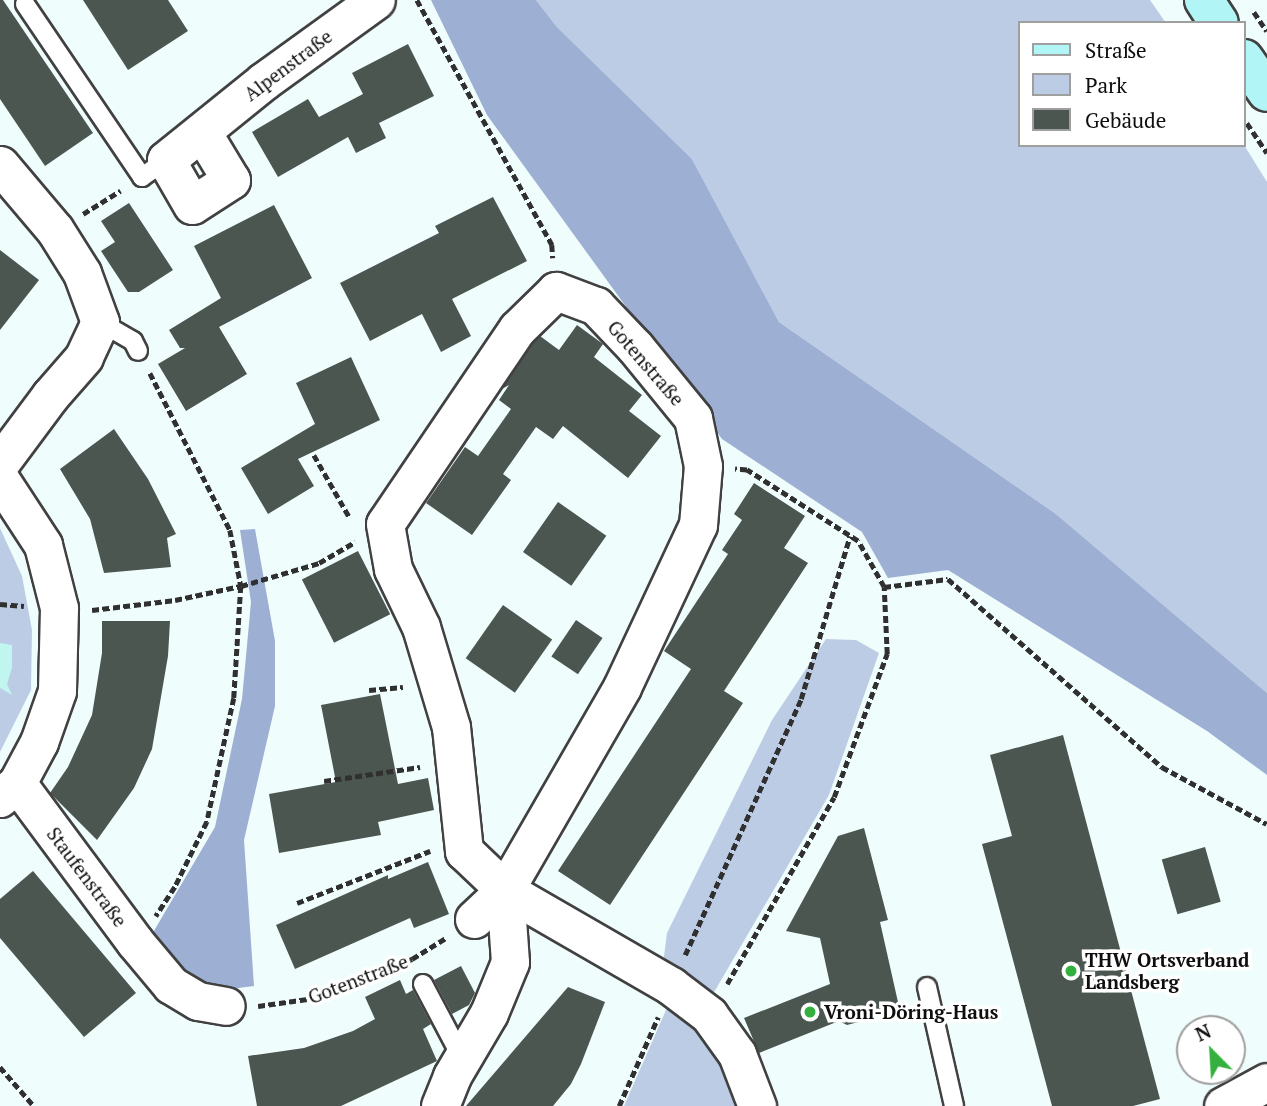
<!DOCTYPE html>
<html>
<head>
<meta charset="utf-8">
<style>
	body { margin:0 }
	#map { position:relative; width:1267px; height:1106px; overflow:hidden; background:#f0fdfd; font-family:"PT Serif",serif }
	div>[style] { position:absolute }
	.green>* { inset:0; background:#bdcce5 }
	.forest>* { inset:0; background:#9eafd4 }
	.sand>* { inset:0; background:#c1f5f0 }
	.building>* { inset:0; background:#4b5651; transform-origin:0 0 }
	.path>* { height:4.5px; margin-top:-2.25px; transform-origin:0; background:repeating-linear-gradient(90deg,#303030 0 7px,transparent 0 10.5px) }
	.roads { filter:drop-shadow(2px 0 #414141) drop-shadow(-2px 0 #414141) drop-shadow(0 2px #414141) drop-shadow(0 -2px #414141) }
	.lane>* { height:18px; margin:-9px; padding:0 9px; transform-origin:9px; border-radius:9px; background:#fff }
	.street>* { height:37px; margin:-18.5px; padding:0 18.5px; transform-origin:18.5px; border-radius:18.5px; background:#fff }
	.secondary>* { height:38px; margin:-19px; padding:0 19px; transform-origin:19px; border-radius:19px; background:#b2f5f7 }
	.dots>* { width:19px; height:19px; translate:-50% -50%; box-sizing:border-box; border:4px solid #fff; border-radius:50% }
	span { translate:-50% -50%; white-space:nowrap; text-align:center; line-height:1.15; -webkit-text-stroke:7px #fff; paint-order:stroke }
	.street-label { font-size:19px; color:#0e0e0e }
	.poi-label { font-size:19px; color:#0e0e0e; font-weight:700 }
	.left { translate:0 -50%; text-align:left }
	.legend { position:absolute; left:1018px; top:21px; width:228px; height:126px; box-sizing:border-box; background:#fff; border:2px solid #9f9f9f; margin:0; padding:9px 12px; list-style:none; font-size:21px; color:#0e0e0e }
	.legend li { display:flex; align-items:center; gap:14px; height:35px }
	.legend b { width:35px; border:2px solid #9f9f9f }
	.north { position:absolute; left:1176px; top:1015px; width:70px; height:70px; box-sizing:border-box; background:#fff; border:2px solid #9f9f9f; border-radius:50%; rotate:336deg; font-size:19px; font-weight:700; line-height:28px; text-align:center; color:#0e0e0e }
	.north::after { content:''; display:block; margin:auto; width:24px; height:32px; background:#34b03f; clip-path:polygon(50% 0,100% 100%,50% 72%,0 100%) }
</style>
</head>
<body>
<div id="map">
	<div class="green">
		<i style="clip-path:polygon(536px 0,1150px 0,1166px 23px,1020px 23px,1020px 145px,1244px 145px,1267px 182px,1267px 693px,1056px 514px,779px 322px,692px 159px,557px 27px)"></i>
		<i style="clip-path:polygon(0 528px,22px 576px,32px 630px,31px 690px,0 752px)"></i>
		<i style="clip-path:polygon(826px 639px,856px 640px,879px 653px,829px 795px,706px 1006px,662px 972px,667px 933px,772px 720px)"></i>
		<i style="clip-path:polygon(673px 994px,704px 1020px,750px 1106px,624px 1106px)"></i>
	</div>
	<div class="forest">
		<i style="clip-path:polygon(431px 0,536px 0,557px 27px,692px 159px,779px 322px,1056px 514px,1267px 693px,1267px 775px,1207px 731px,948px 570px,888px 578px,862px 532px,722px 439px,487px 115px)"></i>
		<i style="clip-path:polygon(255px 529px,275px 641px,275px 706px,244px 840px,254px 986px,223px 990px,174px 975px,148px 941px,215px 827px,242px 699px,251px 602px,240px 530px)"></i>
	</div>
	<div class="sand">
		<i style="clip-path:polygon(0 643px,12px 645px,12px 668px,7px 684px,12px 695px,0 688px)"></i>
	</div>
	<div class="building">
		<i style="clip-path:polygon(0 0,3px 0,93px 133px,45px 166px,0 99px)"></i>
		<i style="clip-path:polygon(83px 0,168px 0,188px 31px,128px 70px)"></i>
		<i style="clip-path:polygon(408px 44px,434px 96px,379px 123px,386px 138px,356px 153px,348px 137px,278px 177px,252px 132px,308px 99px,319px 117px,363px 94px,352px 73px)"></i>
		<i style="clip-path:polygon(493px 197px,527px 261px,452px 299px,471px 336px,441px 352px,422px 314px,370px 341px,340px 283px,439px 233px,435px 226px)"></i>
		<i style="clip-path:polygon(129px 203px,173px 270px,139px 292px,128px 292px,101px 251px,115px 242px,101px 221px)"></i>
		<i style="clip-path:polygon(274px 205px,312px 278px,219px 327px,247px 374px,186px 411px,158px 364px,185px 348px,180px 348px,169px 330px,221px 298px,194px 246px)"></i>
		<i style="clip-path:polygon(0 250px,39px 280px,0 330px)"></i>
		<i style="clip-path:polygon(577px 325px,603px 344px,594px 357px,642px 395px,629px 411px,661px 436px,628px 478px,563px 426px,553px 439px,536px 427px,503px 474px,511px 480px,472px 535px,426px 503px,465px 447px,478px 456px,511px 409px,499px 400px,509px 385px,502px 389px,533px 343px,540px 336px,559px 350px)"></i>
		<i style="clip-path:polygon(351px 357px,380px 420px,298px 459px,314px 486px,268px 514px,241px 468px,315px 424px,296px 383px)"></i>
		<i style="clip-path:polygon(114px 429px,148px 479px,176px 534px,167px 538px,171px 567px,104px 573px,90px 519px,60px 469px)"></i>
		<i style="clip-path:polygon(754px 483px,805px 516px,784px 548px,808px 563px,724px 691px,743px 703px,610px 905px,558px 871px,691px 669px,664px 651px,728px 554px,722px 550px,742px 520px,734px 514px)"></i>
		<i style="left:558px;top:502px;width:59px;height:61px;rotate:35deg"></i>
		<i style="left:358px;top:551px;width:71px;height:63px;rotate:63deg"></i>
		<i style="left:503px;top:605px;width:60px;height:65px;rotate:35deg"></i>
		<i style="left:576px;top:620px;width:32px;height:44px;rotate:34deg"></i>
		<i style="clip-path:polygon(102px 621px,170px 621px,168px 656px,152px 749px,134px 788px,97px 840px,50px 793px,68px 767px,92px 715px,102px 653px)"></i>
		<i style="clip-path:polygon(380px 694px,398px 784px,428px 778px,434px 810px,378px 822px,381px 835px,279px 853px,269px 794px,336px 782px,321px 705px)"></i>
		<i style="clip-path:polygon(1063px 735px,1160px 1099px,1133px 1106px,1052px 1106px,982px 844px,1012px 836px,990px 755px)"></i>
		<i style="clip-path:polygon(864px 828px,888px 920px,880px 922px,900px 1011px,847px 1025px,839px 1021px,759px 1053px,744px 1018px,830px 984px,820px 938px,786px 931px,838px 836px)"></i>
		<i style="left:1205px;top:847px;width:57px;height:45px;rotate:74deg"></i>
		<i style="clip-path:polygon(428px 862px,449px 914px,414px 928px,410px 918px,295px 969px,276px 925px,388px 875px,388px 879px)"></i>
		<i style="clip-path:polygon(33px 871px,136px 993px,84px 1037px,0 938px,0 899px)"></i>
		<i style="clip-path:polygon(461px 966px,475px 993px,469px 1005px,452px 1014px,434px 980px)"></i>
		<i style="clip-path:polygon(400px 980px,406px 994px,413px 990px,431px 1024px,423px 1029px,437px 1061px,341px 1106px,257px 1106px,248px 1056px,304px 1048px,353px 1031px,375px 1019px,365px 997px)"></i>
		<i style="clip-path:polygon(568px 987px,605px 1002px,581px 1064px,571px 1084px,553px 1106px,466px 1106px)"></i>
	</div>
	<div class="path">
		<i style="left:417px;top:0;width:280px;rotate:61.1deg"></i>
		<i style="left:552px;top:245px;width:13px;rotate:86deg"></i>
		<i style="left:1254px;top:12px;width:23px;rotate:56deg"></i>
		<i style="left:1247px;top:123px;width:36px;rotate:56deg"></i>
		<i style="left:83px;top:214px;width:44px;rotate:-31.9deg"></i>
		<i style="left:150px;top:373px;width:176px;rotate:63deg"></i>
		<i style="left:230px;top:530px;width:57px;rotate:78.9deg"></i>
		<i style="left:241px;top:586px;width:112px;rotate:93.6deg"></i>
		<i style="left:234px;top:698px;width:127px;rotate:102.3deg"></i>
		<i style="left:207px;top:822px;width:72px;rotate:116.2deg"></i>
		<i style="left:175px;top:887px;width:35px;rotate:123deg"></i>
		<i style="left:314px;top:455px;width:73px;rotate:60.3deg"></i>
		<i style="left:884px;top:587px;width:64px;rotate:-7.1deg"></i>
		<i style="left:948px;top:579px;width:285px;rotate:41.3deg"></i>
		<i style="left:1162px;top:767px;width:119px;rotate:28.5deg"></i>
		<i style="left:0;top:604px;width:24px;rotate:5deg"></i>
		<i style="left:92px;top:610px;width:84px;rotate:-6.9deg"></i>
		<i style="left:175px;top:600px;width:67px;rotate:-12deg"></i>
		<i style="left:241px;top:586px;width:81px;rotate:-16.4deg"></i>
		<i style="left:319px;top:563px;width:42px;rotate:-30.3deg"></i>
		<i style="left:369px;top:690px;width:34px;rotate:-5deg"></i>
		<i style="left:324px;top:781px;width:97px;rotate:-8.3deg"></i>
		<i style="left:297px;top:903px;width:143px;rotate:-21.4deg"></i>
		<i style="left:685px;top:955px;width:281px;rotate:-65.6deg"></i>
		<i style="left:801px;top:699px;width:170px;rotate:-73.3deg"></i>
		<i style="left:727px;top:984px;width:215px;rotate:-60.2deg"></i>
		<i style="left:834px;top:797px;width:153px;rotate:-69.7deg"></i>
		<i style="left:887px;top:654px;width:67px;rotate:-92.6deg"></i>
		<i style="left:884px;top:587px;width:53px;rotate:-119.5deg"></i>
		<i style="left:858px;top:541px;width:132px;rotate:-147.4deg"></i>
		<i style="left:747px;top:470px;width:12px;rotate:-175deg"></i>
		<i style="left:258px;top:1006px;width:50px;rotate:-8deg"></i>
		<i style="left:308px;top:999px;width:46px;rotate:-19.2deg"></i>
		<i style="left:351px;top:984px;width:66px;rotate:-22.3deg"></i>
		<i style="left:412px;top:959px;width:39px;rotate:-32deg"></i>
		<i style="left:0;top:1067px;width:52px;rotate:48.9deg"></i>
		<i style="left:619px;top:1106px;width:97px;rotate:-66.3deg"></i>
	</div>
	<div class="roads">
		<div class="lane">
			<i style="left:25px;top:4px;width:209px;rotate:55.9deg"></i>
			<i style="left:142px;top:177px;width:29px;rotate:-35deg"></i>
			<i style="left:100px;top:322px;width:38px;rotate:30deg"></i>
			<i style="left:133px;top:341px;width:11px;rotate:63deg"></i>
			<i style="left:423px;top:984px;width:84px;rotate:62.2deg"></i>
			<i style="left:927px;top:987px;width:122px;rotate:77.2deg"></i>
		</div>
		<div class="street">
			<i style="left:202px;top:132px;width:56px;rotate:58.9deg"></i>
			<i style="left:231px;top:180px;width:46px;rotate:147.3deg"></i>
			<i style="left:192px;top:205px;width:52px;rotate:-120deg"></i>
			<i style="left:166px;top:160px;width:126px;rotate:-38.9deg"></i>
			<i style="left:264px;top:81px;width:138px;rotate:-35.9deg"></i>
			<i style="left:0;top:165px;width:85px;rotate:49.8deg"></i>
			<i style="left:55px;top:230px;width:51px;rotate:57.9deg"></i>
			<i style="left:82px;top:273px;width:52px;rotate:69.8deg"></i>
			<i style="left:100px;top:322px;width:38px;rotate:115deg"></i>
			<i style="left:84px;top:357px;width:52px;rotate:131.1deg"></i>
			<i style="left:50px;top:396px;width:84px;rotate:126.7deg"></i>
			<i style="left:0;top:479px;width:79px;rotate:56.9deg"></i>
			<i style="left:43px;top:545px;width:65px;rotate:75.7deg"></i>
			<i style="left:59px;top:608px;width:83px;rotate:91.4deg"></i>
			<i style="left:57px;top:691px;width:54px;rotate:109.4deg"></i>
			<i style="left:39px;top:742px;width:47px;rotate:118.2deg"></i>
			<i style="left:17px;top:783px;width:23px;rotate:139deg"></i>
			<i style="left:17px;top:783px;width:198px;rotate:53.4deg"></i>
			<i style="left:135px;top:942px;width:56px;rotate:50.1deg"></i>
			<i style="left:171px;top:985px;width:31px;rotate:31deg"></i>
			<i style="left:198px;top:1001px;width:28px;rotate:10deg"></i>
			<i style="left:474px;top:919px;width:42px;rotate:-43.1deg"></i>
			<i style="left:505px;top:890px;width:234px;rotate:-60deg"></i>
			<i style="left:622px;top:687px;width:179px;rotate:-64.9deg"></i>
			<i style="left:698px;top:525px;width:59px;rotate:-85.2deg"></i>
			<i style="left:703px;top:466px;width:49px;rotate:-101.8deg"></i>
			<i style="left:693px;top:418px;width:92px;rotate:-129.2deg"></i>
			<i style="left:635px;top:347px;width:57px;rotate:-133.6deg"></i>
			<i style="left:596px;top:306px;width:43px;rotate:-159.4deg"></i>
			<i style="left:556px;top:291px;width:54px;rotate:135.7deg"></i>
			<i style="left:517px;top:329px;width:235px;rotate:124.1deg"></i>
			<i style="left:385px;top:524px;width:46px;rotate:79.9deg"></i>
			<i style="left:393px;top:569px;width:64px;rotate:64.2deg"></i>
			<i style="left:421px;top:627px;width:104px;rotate:73.3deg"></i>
			<i style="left:451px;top:727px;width:125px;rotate:84deg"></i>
			<i style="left:464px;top:851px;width:57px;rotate:43.6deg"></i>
			<i style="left:505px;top:890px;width:192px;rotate:30deg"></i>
			<i style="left:671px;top:986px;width:48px;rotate:37.3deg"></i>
			<i style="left:709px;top:1015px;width:48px;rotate:54.3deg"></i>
			<i style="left:737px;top:1054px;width:56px;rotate:69deg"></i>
			<i style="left:440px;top:1106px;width:32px;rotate:-68deg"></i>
			<i style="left:452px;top:1076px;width:73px;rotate:-59.6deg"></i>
			<i style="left:489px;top:1013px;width:55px;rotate:-67.6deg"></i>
			<i style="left:510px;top:962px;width:72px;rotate:-94deg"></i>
			<i style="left:1223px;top:1106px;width:50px;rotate:-28.6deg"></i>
		</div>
		<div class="secondary">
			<i style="left:1204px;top:0;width:27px;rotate:57deg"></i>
			<i style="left:1244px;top:59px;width:40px;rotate:55.1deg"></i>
		</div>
	</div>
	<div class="dots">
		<i style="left:1071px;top:971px;background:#34b03f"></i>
		<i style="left:810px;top:1012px;background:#34b03f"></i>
	</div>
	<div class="street-label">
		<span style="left:288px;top:65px;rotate:-37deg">Alpenstraße</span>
		<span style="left:646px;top:363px;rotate:49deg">Gotenstraße</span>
		<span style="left:87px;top:877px;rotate:53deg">Staufenstraße</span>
		<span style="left:358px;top:979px;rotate:-21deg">Gotenstraße</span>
	</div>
	<div class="poi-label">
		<span class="left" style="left:1085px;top:971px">THW Ortsverband<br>Landsberg</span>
		<span class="left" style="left:824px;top:1012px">Vroni-Döring-Haus</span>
	</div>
	<ul class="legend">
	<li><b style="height:9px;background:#b2f5f7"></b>Straße</li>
	<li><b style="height:19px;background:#bdcce5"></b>Park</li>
	<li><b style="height:19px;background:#4b5651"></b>Gebäude</li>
	</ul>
	<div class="north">N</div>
</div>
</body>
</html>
